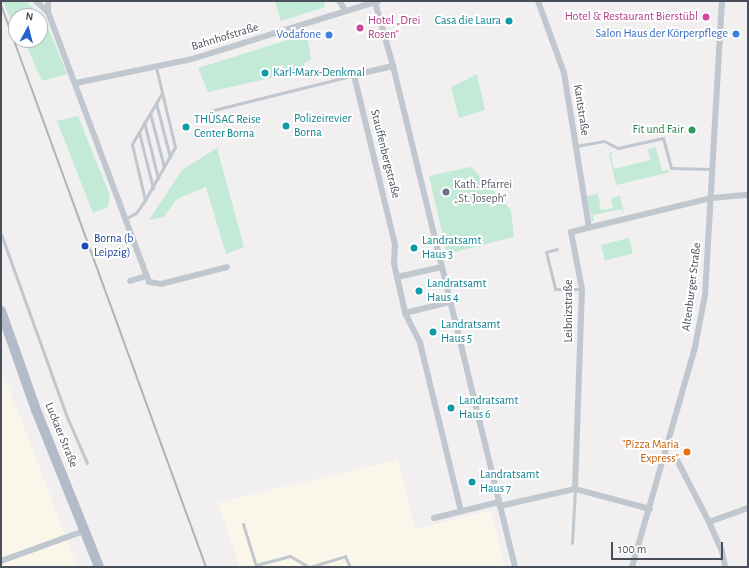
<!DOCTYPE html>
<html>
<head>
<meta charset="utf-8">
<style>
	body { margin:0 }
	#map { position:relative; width:749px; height:568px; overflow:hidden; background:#f1efef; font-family:"Alegreya Sans",sans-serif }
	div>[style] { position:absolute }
	.commercial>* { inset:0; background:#faf7ea }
	.green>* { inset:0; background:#c2ead6; transform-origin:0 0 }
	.lane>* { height:3px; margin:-1.5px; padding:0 1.5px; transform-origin:1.5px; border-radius:1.5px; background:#c1c7cf }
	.street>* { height:6px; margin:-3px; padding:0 3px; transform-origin:3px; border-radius:3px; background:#c1c7cf }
	.primary>* { height:10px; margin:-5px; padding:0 5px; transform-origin:5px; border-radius:5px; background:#b1bbca }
	.rail>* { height:2px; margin:-1px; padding:0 1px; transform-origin:1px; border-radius:1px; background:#b1b3b8 }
	.dots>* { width:11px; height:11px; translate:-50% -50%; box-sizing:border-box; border:2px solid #fff; border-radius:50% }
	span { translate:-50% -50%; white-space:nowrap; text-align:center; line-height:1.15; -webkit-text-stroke:4px #fff; paint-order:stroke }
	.hotel-label { font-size:12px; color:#b23c85 }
	.right { translate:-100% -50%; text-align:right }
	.left { translate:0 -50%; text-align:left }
	.culture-label { font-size:12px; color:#0d838f }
	.shop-label { font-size:12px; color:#366cbe }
	.street-label { font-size:12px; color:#49505a }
	.leisure-label { font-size:12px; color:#27864d }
	.worship-label { font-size:12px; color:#5b616d }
	.transit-label { font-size:12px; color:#164399 }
	.food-label { font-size:12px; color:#c56008 }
	.frame { position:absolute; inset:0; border:2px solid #49505a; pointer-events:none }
	.north { position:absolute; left:8px; top:8px; width:40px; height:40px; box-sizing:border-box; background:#fff; border:1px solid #b6b9bd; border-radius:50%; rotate:7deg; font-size:11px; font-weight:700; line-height:16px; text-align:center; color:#49505a }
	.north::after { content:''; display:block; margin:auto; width:14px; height:18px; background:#2e62cb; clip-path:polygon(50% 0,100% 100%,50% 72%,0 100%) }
	.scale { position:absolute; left:611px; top:542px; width:112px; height:18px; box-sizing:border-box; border:2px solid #49505a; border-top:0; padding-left:5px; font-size:12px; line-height:14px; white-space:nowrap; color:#49505a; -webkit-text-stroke:3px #fff; paint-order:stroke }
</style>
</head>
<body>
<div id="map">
	<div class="commercial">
		<i style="clip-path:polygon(1px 368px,30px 442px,77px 567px,1px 567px)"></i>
		<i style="clip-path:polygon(398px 459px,415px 529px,491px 511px,505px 567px,240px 567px,218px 503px)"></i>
	</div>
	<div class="green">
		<i style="clip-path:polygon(26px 1px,45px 20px,67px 74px,42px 81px,24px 40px,40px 40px,40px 16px,16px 16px,16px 23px,12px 22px,3px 2px)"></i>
		<i style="clip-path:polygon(275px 1px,324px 1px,325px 7px,281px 21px)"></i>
		<i style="clip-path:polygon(307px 34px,311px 60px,303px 63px,306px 70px,208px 92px,198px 68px)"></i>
		<i style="clip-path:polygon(477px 74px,485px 110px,459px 118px,451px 87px)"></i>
		<i style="clip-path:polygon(78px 116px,110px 196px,108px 207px,93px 213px,57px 121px)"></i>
		<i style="clip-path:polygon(656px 147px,662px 171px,668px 170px,670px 172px,616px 185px,609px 153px,616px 151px,611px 154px,614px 169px,650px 160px,648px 149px)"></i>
		<i style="clip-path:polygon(217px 148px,244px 247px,226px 254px,206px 187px,177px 199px,164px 217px,149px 220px,182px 170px)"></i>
		<i style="clip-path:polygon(471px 167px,511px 210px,514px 237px,447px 254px,429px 176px)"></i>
		<i style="clip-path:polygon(598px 194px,601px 210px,613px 208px,611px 198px,620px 196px,624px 214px,621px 209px,593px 215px,594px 221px,592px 221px,587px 196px)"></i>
		<i style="left:629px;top:238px;width:16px;height:29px;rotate:76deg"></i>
	</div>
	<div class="lane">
		<i style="left:156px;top:103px;width:56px;rotate:75.5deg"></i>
		<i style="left:210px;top:111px;width:148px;rotate:-14deg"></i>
		<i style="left:150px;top:113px;width:56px;rotate:75.5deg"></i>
		<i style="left:144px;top:122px;width:58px;rotate:76deg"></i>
		<i style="left:139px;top:132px;width:58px;rotate:76deg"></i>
		<i style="left:576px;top:146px;width:28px;rotate:-10deg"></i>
		<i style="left:604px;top:141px;width:16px;rotate:27deg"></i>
		<i style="left:618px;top:148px;width:46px;rotate:-12.5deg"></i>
		<i style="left:663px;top:138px;width:31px;rotate:75deg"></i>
		<i style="left:671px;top:168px;width:41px;rotate:1.4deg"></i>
		<i style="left:145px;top:200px;width:57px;rotate:-103.1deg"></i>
		<i style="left:132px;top:144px;width:59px;rotate:-59.5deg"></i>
		<i style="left:125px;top:219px;width:13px;rotate:-29deg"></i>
		<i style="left:136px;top:213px;width:16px;rotate:-55deg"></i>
		<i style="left:145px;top:200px;width:61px;rotate:-60.5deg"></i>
		<i style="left:175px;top:147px;width:82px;rotate:-103.4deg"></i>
		<i style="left:1px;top:234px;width:195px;rotate:70.2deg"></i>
		<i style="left:67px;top:417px;width:50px;rotate:66.5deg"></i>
		<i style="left:557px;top:249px;width:11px;rotate:165deg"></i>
		<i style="left:546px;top:252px;width:38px;rotate:76deg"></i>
		<i style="left:555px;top:289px;width:27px"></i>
		<i style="left:243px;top:524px;width:44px;rotate:72.8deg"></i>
		<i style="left:572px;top:543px;width:54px;rotate:-86.8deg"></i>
		<i style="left:256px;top:565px;width:35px;rotate:-15deg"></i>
		<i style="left:290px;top:556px;width:22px;rotate:30deg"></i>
		<i style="left:310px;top:567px;width:37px;rotate:-17deg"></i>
		<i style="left:345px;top:556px;width:12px;rotate:66deg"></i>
	</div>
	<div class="street">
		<i style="left:36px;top:1px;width:16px;rotate:43deg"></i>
		<i style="left:48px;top:1px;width:11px;rotate:90deg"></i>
		<i style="left:48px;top:12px;width:288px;rotate:69.5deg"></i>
		<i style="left:149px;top:282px;width:12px;rotate:9deg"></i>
		<i style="left:161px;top:284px;width:68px;rotate:-14.4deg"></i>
		<i style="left:339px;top:1px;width:12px;rotate:55deg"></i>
		<i style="left:538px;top:1px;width:77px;rotate:70.1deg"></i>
		<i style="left:564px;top:73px;width:156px;rotate:80.8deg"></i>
		<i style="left:375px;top:2px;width:66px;rotate:74.3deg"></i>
		<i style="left:393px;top:66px;width:516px;rotate:76.31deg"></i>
		<i style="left:393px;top:66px;width:40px;rotate:167deg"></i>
		<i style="left:354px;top:75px;width:175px;rotate:76.4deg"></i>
		<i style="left:395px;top:245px;width:18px;rotate:93deg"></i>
		<i style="left:394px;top:263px;width:14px;rotate:78deg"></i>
		<i style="left:397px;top:277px;width:46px;rotate:-12.5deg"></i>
		<i style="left:76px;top:83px;width:118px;rotate:-11.7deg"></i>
		<i style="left:192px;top:59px;width:195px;rotate:-17.3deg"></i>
		<i style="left:397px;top:277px;width:37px;rotate:77deg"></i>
		<i style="left:405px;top:313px;width:46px;rotate:-13.7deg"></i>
		<i style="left:130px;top:281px;width:16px;rotate:-18deg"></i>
		<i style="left:405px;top:313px;width:34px;rotate:63deg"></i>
		<i style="left:420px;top:343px;width:173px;rotate:76.3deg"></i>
		<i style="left:665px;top:455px;width:13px;rotate:23deg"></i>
		<i style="left:677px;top:460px;width:70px;rotate:62.7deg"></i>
		<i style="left:709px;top:522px;width:32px;rotate:66deg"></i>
		<i style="left:722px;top:551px;width:16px;rotate:79deg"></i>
		<i style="left:500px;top:506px;width:77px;rotate:-12.8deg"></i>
		<i style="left:650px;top:509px;width:78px;rotate:-165.1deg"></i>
		<i style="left:575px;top:489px;width:200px;rotate:-88deg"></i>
		<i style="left:582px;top:289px;width:58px;rotate:-100.9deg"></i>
		<i style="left:571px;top:232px;width:145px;rotate:-13.6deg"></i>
		<i style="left:712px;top:198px;width:36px;rotate:-5deg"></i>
		<i style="left:434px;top:518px;width:67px;rotate:-13.8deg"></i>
		<i style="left:709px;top:522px;width:41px;rotate:-19.7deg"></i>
		<i style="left:1px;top:561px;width:88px;rotate:-19.9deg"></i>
		<i style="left:632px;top:567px;width:229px;rotate:-74deg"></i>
		<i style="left:695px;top:347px;width:53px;rotate:-79.1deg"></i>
		<i style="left:705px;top:295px;width:294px;rotate:-86.7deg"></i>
	</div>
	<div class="primary">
		<i style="left:1px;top:311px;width:105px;rotate:70.5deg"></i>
		<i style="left:36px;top:410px;width:169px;rotate:68.1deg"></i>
	</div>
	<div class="rail">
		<i style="left:1px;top:5px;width:598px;rotate:69.96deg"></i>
	</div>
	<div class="dots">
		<i style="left:706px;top:17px;background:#d1479c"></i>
		<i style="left:509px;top:21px;background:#0f9aa8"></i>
		<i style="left:360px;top:28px;background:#d1479c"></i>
		<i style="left:736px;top:34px;background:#3f7fe0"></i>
		<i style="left:329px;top:35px;background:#3f7fe0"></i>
		<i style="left:265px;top:73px;background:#0f9aa8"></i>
		<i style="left:286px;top:126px;background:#0f9aa8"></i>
		<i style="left:186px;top:127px;background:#0f9aa8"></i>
		<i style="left:692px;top:130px;background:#2e9e5b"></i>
		<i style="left:446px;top:192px;background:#6b7280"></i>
		<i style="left:85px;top:246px;background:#1a4fb4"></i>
		<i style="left:414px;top:248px;background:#0f9aa8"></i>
		<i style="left:419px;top:291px;background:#0f9aa8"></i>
		<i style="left:433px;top:332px;background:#0f9aa8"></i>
		<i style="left:451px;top:408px;background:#0f9aa8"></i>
		<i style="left:687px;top:452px;background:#e8710a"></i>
		<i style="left:472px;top:482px;background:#0f9aa8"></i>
	</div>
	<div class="hotel-label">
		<span class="right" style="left:698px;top:17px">Hotel &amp; Restaurant Bierstübl</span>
		<span class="left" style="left:368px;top:28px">Hotel „Drei<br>Rosen“</span>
	</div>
	<div class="culture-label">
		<span class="right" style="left:501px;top:21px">Casa die Laura</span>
		<span class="left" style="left:273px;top:73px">Karl-Marx-Denkmal</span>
		<span class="left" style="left:294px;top:126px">Polizeirevier<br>Borna</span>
		<span class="left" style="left:194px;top:127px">THÜSAC Reise<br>Center Borna</span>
		<span class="left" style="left:422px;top:248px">Landratsamt<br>Haus 3</span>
		<span class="left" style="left:427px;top:291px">Landratsamt<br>Haus 4</span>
		<span class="left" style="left:441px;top:332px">Landratsamt<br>Haus 5</span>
		<span class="left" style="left:459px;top:408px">Landratsamt<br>Haus 6</span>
		<span class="left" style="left:480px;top:482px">Landratsamt<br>Haus 7</span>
	</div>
	<div class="shop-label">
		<span class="right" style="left:728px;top:34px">Salon Haus der Körperpflege</span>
		<span class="right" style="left:321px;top:35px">Vodafone</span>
	</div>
	<div class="street-label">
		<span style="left:225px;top:37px;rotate:-17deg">Bahnhofstraße</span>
		<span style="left:581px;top:110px;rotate:81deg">Kantstraße</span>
		<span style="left:385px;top:154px;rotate:76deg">Stauffenbergstraße</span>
		<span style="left:692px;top:287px;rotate:-83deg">Altenburger Straße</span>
		<span style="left:569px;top:311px;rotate:-90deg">Leibnizstraße</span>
		<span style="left:61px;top:435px;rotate:68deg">Luckaer Straße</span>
	</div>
	<div class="leisure-label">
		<span class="right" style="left:684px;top:130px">Fit und Fair</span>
	</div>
	<div class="worship-label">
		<span class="left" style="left:454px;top:192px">Kath. Pfarrei<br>„St. Joseph“</span>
	</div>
	<div class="transit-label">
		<span class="left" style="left:94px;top:246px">Borna (b<br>Leipzig)</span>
	</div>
	<div class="food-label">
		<span class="right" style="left:679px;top:452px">"Pizza Maria<br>Express"</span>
	</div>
	<div class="frame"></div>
	<div class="north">N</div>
	<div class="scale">100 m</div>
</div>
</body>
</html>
